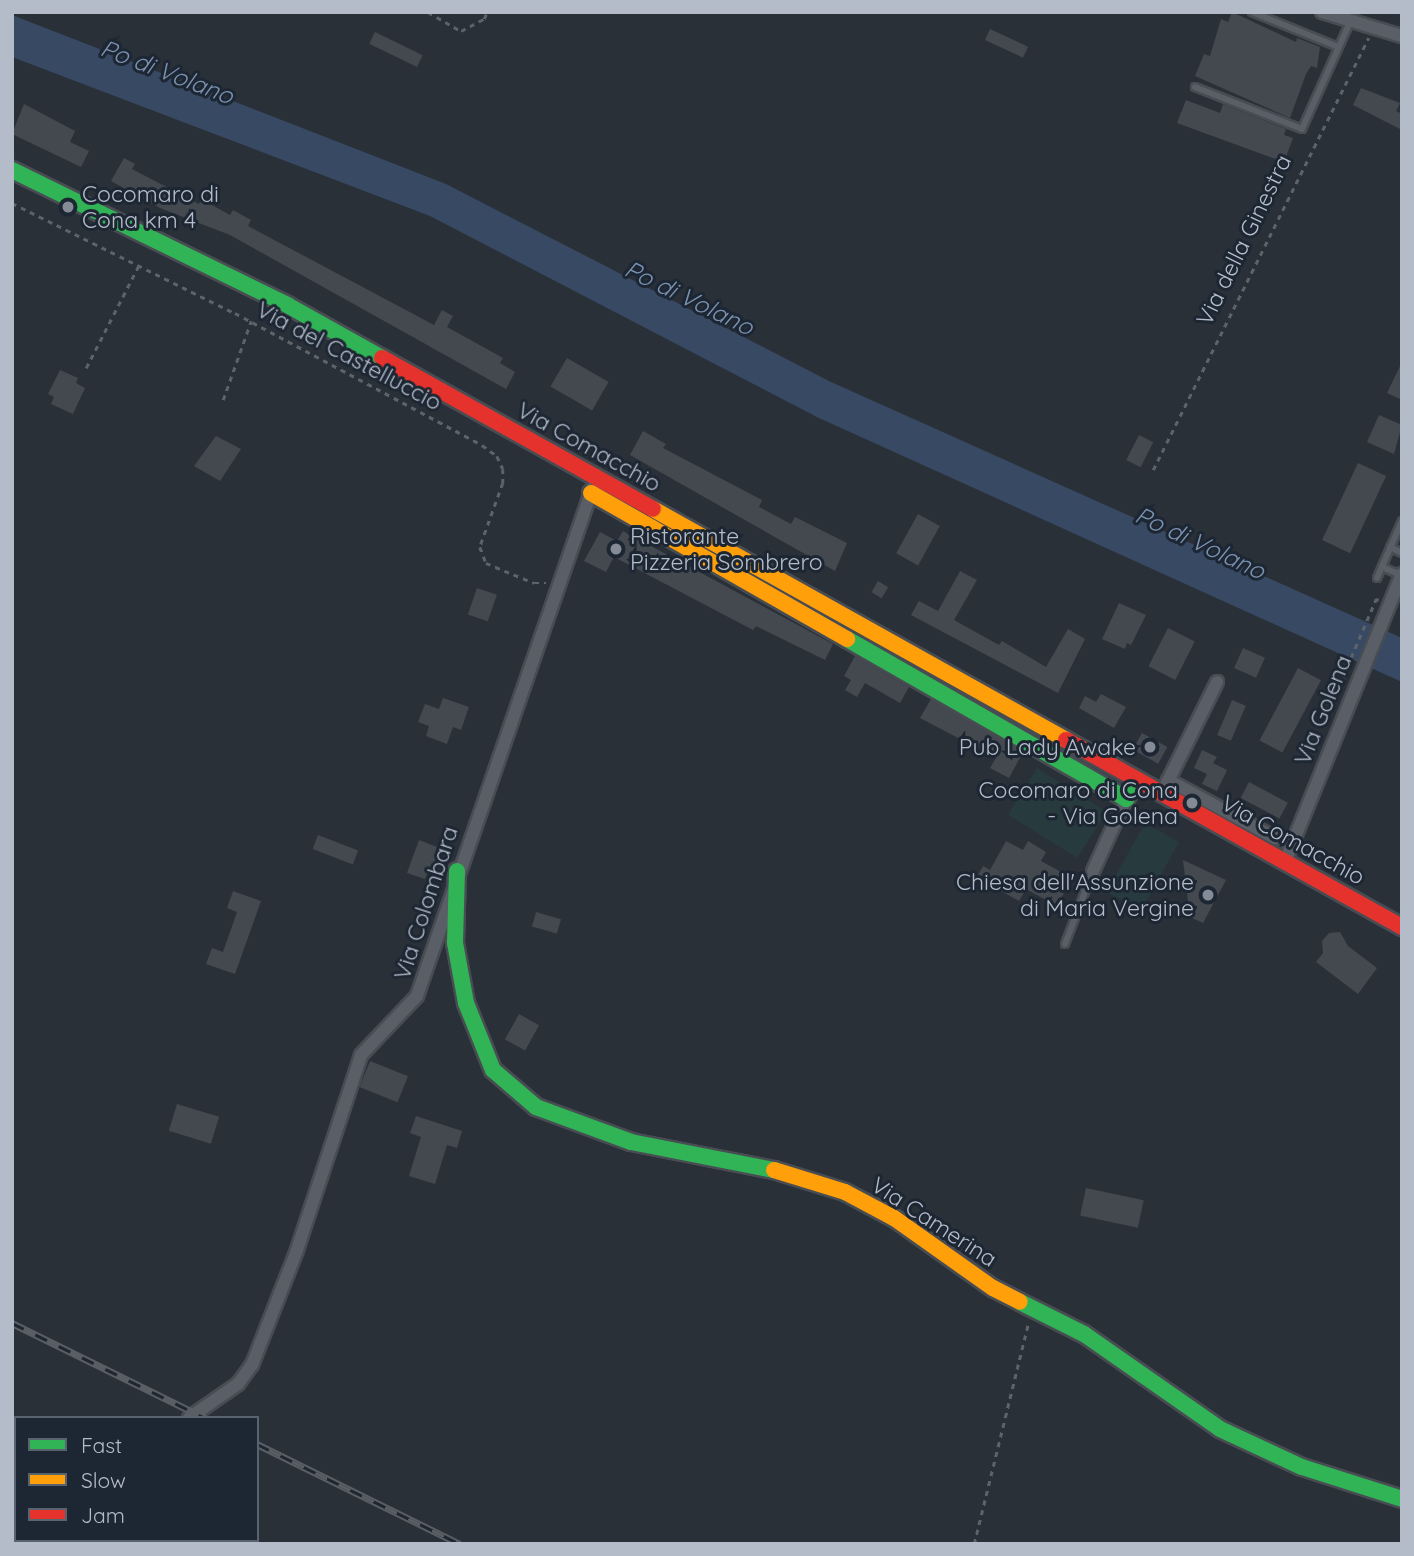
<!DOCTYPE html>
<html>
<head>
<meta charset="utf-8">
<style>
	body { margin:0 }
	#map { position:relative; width:1414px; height:1556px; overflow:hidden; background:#2a3038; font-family:Quicksand,sans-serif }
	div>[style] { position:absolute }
	.green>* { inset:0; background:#273a3e; transform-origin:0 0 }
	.water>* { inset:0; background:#384963 }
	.building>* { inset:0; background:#444950; transform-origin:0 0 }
	.path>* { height:2.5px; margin-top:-1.25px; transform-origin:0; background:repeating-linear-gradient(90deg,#5d636a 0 5px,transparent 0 10px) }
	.roads { filter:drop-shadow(2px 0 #484c53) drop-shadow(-2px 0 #484c53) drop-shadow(0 2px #484c53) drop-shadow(0 -2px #484c53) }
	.lane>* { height:6px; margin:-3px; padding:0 3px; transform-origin:3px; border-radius:3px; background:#5a5e66 }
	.street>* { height:12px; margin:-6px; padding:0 6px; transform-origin:6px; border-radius:6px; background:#5a5e66 }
	.fast>* { height:16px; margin:-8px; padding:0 8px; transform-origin:8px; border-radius:8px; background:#30b455 }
	.slow>* { height:16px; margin:-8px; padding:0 8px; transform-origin:8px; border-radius:8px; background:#ff9f0a }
	.jam>* { height:16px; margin:-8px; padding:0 8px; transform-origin:8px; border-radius:8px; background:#e5322d }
	.rail>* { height:7px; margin-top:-3.5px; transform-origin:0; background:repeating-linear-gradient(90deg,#1d2633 0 13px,#595d64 0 26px); box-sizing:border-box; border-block:2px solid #595d64 }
	.dots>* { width:19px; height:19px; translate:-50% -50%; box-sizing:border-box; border:4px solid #1d2633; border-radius:50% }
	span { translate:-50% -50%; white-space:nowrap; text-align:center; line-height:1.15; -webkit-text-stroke:6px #1d2633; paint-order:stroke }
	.poi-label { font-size:23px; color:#b4bcc9 }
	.left { translate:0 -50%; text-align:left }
	.right { translate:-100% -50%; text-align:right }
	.street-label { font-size:23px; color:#b4bcc9 }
	.water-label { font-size:24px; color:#7c92b1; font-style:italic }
	.frame { position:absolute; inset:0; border:14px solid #b4bcc9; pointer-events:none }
	.legend { position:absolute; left:14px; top:1416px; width:245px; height:126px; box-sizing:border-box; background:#1d2633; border:2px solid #59626f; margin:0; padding:9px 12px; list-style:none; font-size:21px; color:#b4bcc9 }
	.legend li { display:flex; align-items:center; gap:14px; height:35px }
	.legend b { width:35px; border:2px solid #59626f }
</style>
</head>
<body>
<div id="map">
	<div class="green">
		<i style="left:1037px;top:768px;width:82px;height:55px;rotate:32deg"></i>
		<i style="left:1145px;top:823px;width:39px;height:79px;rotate:29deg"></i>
	</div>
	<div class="water">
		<i style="clip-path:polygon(12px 15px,446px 184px,831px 382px,1402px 638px,1402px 682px,819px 418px,430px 216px,12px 57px)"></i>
	</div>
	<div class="building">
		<i style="clip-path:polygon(1232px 12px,1296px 42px,1297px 38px,1320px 47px,1317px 68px,1311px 66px,1306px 74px,1290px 118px,1195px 76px,1204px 54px,1210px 56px,1221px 19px,1228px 22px)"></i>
		<i style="left:990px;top:29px;width:42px;height:12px;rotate:25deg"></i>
		<i style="left:375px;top:32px;width:53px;height:13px;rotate:26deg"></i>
		<i style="clip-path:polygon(1361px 88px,1400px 103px,1396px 111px,1402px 114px,1402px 130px,1353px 105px)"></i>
		<i style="clip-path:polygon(1186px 100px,1220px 113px,1223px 104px,1286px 129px,1284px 135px,1293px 138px,1284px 162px,1177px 123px)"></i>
		<i style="clip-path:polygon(24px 104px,75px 131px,70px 142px,89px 151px,81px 167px,12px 134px)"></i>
		<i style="clip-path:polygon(124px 158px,135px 164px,132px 169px,199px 204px,201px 199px,230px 215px,233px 210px,251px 220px,248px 226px,434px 325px,442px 310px,453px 316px,447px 327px,503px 358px,500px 363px,515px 372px,506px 389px,230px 235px,160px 208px,111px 181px)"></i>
		<i style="left:567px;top:358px;width:48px;height:33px;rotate:30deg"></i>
		<i style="clip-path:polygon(1402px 362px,1402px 400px,1387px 393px)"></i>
		<i style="clip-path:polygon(60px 370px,78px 378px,76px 383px,85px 388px,73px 414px,51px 404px,54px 397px,48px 394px)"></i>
		<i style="clip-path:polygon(1379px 415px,1402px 425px,1394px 454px,1367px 442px)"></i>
		<i style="clip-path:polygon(643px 431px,666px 444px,663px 448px,762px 500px,759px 507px,791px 524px,795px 517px,847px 543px,835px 571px,630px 455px)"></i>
		<i style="left:1139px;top:435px;width:16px;height:28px;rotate:27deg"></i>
		<i style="clip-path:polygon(216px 436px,241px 449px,220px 481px,194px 466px)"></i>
		<i style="left:1358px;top:463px;width:31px;height:85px;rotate:25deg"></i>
		<i style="left:918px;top:514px;width:25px;height:45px;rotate:29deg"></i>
		<i style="clip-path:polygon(623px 531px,833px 644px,825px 660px,756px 626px,753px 630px,614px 557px,606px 572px,584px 561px,600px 532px,617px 541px)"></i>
		<i style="clip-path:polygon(960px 571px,977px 580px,954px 620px,999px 645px,1002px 641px,1046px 667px,1068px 629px,1085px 639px,1058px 693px,911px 615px,919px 601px,938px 611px)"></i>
		<i style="left:878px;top:581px;width:12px;height:13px;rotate:31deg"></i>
		<i style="left:477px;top:588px;width:21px;height:28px;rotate:19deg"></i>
		<i style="clip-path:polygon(1119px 603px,1146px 615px,1131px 645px,1127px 643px,1125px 649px,1102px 639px)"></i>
		<i style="left:1168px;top:628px;width:30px;height:43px;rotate:27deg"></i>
		<i style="left:1243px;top:648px;width:24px;height:22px;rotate:24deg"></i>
		<i style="clip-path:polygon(855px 656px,909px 687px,900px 703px,865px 683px,857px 697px,845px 690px,851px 680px,844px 676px)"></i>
		<i style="left:1298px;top:668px;width:26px;height:82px;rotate:28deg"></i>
		<i style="clip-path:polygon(1101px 694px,1126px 707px,1114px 728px,1079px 708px,1085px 696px,1096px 702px)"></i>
		<i style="clip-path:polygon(443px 698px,469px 707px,461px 730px,453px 727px,447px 744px,426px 736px,429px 726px,418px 722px,425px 704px,439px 709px)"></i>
		<i style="clip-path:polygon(931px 699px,1023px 752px,1009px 778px,990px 768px,996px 758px,920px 718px)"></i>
		<i style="left:1232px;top:700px;width:15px;height:38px;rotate:23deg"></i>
		<i style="left:1142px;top:733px;width:29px;height:19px;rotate:29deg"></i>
		<i style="clip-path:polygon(1202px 750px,1217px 757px,1213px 763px,1227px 770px,1217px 791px,1202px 784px,1207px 774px,1194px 768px)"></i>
		<i style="left:1249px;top:782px;width:44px;height:18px;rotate:28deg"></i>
		<i style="left:318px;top:835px;width:43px;height:15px;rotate:21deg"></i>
		<i style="clip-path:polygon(419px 840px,437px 847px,434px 868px,430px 867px,425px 879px,407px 873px)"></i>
		<i style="clip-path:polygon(1006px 841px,1023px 850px,1028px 841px,1046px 852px,1041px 861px,1072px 878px,1057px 906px,1026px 889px,1019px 901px,977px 877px,983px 866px,990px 870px)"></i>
		<i style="clip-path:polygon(1183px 860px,1226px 880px,1203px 923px,1190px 917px)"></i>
		<i style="clip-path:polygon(233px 891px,261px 901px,235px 974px,206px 964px,212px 948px,223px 952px,237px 912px,227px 908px)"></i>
		<i style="left:536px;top:912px;width:26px;height:15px;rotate:16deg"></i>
		<i style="clip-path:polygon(1340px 932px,1348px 946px,1377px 968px,1358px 994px,1316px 962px,1323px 953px,1322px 941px,1329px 933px)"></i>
		<i style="left:519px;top:1014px;width:23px;height:29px;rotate:29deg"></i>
		<i style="left:370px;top:1061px;width:41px;height:28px;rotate:22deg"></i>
		<i style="left:177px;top:1104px;width:44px;height:28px;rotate:17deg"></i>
		<i style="clip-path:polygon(416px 1116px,462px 1131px,457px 1148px,447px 1145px,435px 1184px,409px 1176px,421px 1137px,410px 1133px)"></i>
		<i style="left:1086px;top:1188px;width:59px;height:28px;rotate:12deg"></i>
	</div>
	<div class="path">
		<i style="left:428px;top:12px;width:38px;rotate:30deg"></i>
		<i style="left:461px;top:31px;width:26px;rotate:-28deg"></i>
		<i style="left:484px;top:19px;width:8px;rotate:-67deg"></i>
		<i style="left:12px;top:203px;width:249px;rotate:26.3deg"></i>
		<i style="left:235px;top:313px;width:280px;rotate:28.1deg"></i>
		<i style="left:482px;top:445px;width:19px;rotate:36deg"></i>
		<i style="left:497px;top:456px;width:14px;rotate:65deg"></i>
		<i style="left:503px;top:469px;width:14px;rotate:90deg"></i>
		<i style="left:503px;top:483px;width:68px;rotate:109.8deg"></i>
		<i style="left:480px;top:547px;width:17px;rotate:69deg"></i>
		<i style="left:486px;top:563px;width:52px;rotate:22.6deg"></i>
		<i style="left:534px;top:583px;width:12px"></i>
		<i style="left:86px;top:368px;width:116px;rotate:-62.8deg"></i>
		<i style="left:223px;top:400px;width:84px;rotate:-70.5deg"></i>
		<i style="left:1153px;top:470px;width:483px;rotate:-63.5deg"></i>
		<i style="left:1346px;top:677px;width:3px;rotate:-162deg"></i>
		<i style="left:1343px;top:676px;width:84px;rotate:-66.8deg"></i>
		<i style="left:1376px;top:599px;width:3px;rotate:18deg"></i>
		<i style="left:974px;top:1544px;width:227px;rotate:-76.2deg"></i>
	</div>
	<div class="roads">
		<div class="lane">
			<i style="left:1252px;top:12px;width:93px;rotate:22.1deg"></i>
			<i style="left:1195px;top:87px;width:115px;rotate:21.4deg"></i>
			<i style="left:1302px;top:129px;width:117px;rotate:-65.8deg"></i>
			<i style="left:1390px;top:547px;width:13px;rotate:27deg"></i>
			<i style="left:1382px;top:567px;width:21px;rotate:23deg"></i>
			<i style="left:1377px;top:578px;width:62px;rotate:-66.3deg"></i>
			<i style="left:1065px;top:944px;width:78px;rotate:-69deg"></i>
		</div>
		<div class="street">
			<i style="left:1322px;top:12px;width:84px;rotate:16.7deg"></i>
			<i style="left:1168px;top:780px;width:122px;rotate:28.5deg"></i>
			<i style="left:1162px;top:793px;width:124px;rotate:-63.6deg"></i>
			<i style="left:1285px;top:862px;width:311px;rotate:-67.9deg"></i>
			<i style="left:1093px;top:871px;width:79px;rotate:-65.4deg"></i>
			<i style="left:189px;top:1418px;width:60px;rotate:-34.8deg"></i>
			<i style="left:238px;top:1384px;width:24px;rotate:-54deg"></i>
			<i style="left:252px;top:1365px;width:123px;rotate:-68.6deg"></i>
			<i style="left:297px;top:1250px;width:205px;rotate:-71.8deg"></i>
			<i style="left:361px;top:1055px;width:81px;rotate:-46.5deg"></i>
			<i style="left:417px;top:996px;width:539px;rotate:-70.93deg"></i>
			<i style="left:178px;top:1540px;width:9px;rotate:27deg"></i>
			<i style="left:91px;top:1544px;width:5px;rotate:-53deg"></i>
		</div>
		<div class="fast">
			<i style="left:12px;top:170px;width:306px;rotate:26.1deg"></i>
			<i style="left:287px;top:305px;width:109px;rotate:29.2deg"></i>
			<i style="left:847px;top:639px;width:322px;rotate:29.8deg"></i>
			<i style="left:1126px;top:799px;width:22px;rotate:-63deg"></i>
			<i style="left:457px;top:871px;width:72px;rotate:91.6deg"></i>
			<i style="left:455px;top:943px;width:61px;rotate:79.6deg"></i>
			<i style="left:466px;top:1003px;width:72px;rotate:68.1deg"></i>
			<i style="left:493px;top:1070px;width:57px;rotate:40.7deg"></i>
			<i style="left:536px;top:1107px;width:101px;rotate:20.2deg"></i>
			<i style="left:631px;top:1142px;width:146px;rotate:11.1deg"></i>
			<i style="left:1020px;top:1302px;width:72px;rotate:26.6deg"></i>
			<i style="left:1084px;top:1334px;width:166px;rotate:34.9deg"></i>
			<i style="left:1220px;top:1429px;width:90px;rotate:24.9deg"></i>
			<i style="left:1302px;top:1467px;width:105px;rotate:17.7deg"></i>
		</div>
		<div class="slow">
			<i style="left:591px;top:493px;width:295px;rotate:29.7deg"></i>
			<i style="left:653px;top:509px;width:473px;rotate:29.2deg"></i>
			<i style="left:774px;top:1170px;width:74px;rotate:17.2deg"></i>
			<i style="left:845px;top:1192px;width:55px;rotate:28deg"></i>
			<i style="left:894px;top:1218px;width:121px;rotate:35.3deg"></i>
			<i style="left:993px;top:1288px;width:30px;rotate:27deg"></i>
		</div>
		<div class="jam">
			<i style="left:382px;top:358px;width:310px;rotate:29.1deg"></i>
			<i style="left:1066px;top:740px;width:385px;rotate:29.1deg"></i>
		</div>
	</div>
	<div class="rail">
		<i style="left:12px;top:1323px;width:215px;rotate:26.2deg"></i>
		<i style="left:257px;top:1444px;width:226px;rotate:26.2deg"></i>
	</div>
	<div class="dots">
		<i style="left:68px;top:207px;background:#848b96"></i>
		<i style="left:616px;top:549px;background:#848b96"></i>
		<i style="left:1150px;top:747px;background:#848b96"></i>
		<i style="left:1192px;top:803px;background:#848b96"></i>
		<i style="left:1208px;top:895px;background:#848b96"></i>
	</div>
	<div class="poi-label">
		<span class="left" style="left:82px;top:207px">Cocomaro di<br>Cona km 4</span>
		<span class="left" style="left:630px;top:549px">Ristorante<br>Pizzeria Sombrero</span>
		<span class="right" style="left:1136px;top:747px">Pub Lady Awake</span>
		<span class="right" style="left:1178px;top:803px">Cocomaro di Cona<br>- Via Golena</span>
		<span class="right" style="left:1194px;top:895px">Chiesa dell'Assunzione<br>di Maria Vergine</span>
	</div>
	<div class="street-label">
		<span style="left:1244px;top:240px;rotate:-64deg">Via della Ginestra</span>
		<span style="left:349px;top:356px;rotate:28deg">Via del Castelluccio</span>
		<span style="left:589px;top:447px;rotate:29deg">Via Comacchio</span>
		<span style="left:1323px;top:710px;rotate:-68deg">Via Golena</span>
		<span style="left:1293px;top:840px;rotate:29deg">Via Comacchio</span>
		<span style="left:426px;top:903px;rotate:-72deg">Via Colombara</span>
		<span style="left:934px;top:1222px;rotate:33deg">Via Camerina</span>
	</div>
	<div class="water-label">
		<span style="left:167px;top:72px;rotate:21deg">Po di Volano</span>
		<span style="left:689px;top:298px;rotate:26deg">Po di Volano</span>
		<span style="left:1200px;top:543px;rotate:25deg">Po di Volano</span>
	</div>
	<div class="frame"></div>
	<ul class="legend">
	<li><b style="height:9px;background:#30b455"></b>Fast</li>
	<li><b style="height:9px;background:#ff9f0a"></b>Slow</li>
	<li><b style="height:9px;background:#e5322d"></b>Jam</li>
	</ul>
</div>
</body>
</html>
